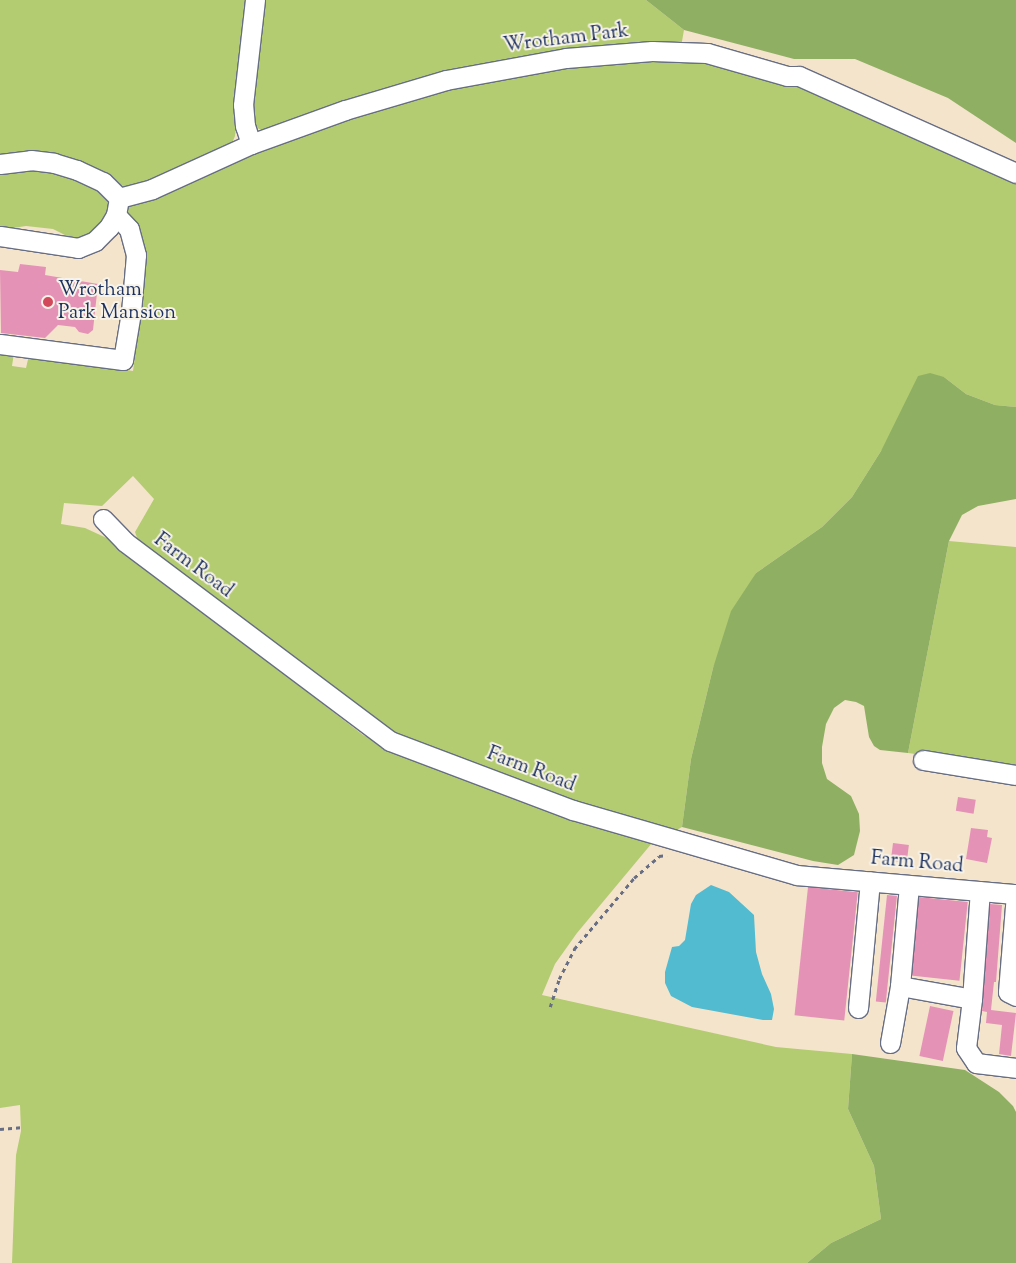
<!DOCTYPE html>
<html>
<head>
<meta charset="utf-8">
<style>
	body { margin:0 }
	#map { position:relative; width:1016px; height:1263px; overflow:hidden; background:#f5e4cc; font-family:"Sorts Mill Goudy",serif }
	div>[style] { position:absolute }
	.green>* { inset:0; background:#b4cc71 }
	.forest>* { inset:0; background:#8fb063 }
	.water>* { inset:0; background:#52bbd0 }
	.building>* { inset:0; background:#e493b6; transform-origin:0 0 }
	.path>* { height:2.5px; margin-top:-1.25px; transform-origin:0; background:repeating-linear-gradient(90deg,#676e84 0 4px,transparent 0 8px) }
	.roads { filter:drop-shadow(1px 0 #676e84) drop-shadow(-1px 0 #676e84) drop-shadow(0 1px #676e84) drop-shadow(0 -1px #676e84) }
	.minor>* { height:19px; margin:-9.5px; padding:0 9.5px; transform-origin:9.5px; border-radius:9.5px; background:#fff }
	.dots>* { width:14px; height:14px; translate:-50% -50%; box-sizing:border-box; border:2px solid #f7f3e8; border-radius:50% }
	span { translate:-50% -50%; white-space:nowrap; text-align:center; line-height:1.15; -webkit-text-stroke:4px #f7f3e8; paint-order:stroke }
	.street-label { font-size:20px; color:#1b2f5e }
	.poi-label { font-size:20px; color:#1b2f5e }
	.left { translate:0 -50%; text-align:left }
</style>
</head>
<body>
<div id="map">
	<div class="green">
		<i style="clip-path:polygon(0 0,251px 0,235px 136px,231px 146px,133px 188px,0 158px)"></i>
		<i style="clip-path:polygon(261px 0,646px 0,684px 30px,681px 47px,616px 47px,268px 132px,259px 129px,251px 122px,246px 99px)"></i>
		<i style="clip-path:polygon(681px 56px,793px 83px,983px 163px,987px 171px,1001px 178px,1016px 178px,1016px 407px,995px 405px,966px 394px,944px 377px,881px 451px,852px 497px,822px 527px,756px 573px,713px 668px,691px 759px,682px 827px,668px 835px,585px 808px,382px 730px,139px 543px,135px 532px,154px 499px,133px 476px,102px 506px,64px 503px,61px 524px,85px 528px,111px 540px,363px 735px,433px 768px,556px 815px,652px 843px,577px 933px,555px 964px,542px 995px,776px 1047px,852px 1054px,848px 1109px,874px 1166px,881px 1219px,831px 1243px,807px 1263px,12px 1263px,16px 1155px,21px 1131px,20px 1105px,0 1108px,0 351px,14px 353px,12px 366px,26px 368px,29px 355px,133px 371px,135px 356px,127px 354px,139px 259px,125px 206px,133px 199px,249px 150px,261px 151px,317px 131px,325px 122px,409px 93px,564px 61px)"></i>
		<i style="clip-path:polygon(42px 166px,101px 187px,109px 204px,108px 216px,102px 228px,75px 240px,53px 229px,26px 226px,0 230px,0 168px)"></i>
		<i style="clip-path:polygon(949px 541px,1016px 547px,1016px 768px,908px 753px)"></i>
	</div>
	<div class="forest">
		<i style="clip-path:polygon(646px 0,1016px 0,1016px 143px,948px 98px,855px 59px,794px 59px,684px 30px)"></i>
		<i style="clip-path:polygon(930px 373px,944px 377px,966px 394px,995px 405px,1016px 407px,1016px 499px,978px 506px,962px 515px,949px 541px,908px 753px,880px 750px,874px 746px,869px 737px,864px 706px,856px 702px,845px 700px,834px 708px,826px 724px,822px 747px,822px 763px,827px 779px,851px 796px,859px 814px,860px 831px,854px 855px,838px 865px,813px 861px,682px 827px,691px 759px,713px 668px,731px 611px,756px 573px,822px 527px,852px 497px,881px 451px,918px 376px)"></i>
		<i style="clip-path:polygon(852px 1054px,965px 1070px,999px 1092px,1013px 1106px,1016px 1112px,1016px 1263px,807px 1263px,831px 1243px,881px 1219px,874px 1166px,848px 1109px)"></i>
	</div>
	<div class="water">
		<i style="clip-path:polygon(711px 885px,729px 892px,754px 915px,756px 952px,762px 974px,771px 994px,774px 1009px,772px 1020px,763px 1020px,692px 1007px,671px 996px,665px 983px,665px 972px,672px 947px,679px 946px,685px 940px,691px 904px,696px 895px)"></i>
	</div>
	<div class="building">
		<i style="clip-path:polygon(20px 264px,46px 267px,45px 275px,98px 284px,93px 330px,88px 334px,79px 332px,75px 327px,58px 325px,45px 338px,1px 333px,0 270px,18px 272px)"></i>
		<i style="left:958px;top:797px;width:18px;height:14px;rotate:9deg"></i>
		<i style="clip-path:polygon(971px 828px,988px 830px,987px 837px,992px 838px,987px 863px,966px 859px)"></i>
		<i style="left:893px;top:843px;width:16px;height:18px;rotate:7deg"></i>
		<i style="left:808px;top:887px;width:50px;height:129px;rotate:6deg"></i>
		<i style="left:887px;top:895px;width:10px;height:107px;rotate:6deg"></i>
		<i style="left:919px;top:897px;width:49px;height:79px;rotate:6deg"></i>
		<i style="clip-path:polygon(990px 904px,1002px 905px,996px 982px,994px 982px,991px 1010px,1016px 1013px,1011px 1056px,999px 1054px,1002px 1025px,986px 1023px,987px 1012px,982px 1011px)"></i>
		<i style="left:930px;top:1006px;width:24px;height:51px;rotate:12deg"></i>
	</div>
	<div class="path">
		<i style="left:550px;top:1007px;width:29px;rotate:-72deg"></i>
		<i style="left:559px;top:979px;width:34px;rotate:-63deg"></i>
		<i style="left:574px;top:949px;width:93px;rotate:-49.8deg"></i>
		<i style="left:634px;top:878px;width:33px;rotate:-41deg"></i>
		<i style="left:659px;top:856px;width:8px;rotate:-7deg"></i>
		<i style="left:0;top:1129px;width:24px;rotate:-5deg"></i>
	</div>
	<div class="roads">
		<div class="minor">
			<i style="left:251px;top:144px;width:19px;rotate:-108deg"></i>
			<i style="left:245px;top:126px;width:21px;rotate:-95deg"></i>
			<i style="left:243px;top:105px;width:106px;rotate:-83.5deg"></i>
			<i style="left:0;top:164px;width:31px;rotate:-7deg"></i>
			<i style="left:31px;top:160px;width:23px;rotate:7deg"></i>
			<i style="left:54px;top:163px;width:24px;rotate:17deg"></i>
			<i style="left:77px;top:170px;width:29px;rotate:25deg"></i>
			<i style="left:103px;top:182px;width:23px;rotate:45deg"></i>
			<i style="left:0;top:236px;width:79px;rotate:8.7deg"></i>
			<i style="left:78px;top:248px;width:18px;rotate:-22deg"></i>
			<i style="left:95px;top:241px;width:20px;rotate:-45deg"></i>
			<i style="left:109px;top:227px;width:14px;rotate:-60deg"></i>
			<i style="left:116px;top:215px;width:17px;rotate:-80deg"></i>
			<i style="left:119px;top:198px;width:34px;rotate:-15deg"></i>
			<i style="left:152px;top:189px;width:109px;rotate:-24.4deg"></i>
			<i style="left:251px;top:144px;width:100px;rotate:-19.9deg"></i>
			<i style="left:345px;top:110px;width:105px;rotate:-16.5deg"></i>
			<i style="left:446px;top:80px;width:122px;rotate:-10.4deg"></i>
			<i style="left:566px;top:58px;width:86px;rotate:-4.7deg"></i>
			<i style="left:652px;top:51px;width:55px;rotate:2.1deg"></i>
			<i style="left:707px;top:53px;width:83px;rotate:16deg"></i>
			<i style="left:787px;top:76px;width:12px"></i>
			<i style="left:799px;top:76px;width:238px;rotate:24.1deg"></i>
			<i style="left:0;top:344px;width:124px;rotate:7.4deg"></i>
			<i style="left:123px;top:360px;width:49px;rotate:-80.5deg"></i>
			<i style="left:131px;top:312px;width:57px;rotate:-85deg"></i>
			<i style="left:136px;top:255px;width:27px;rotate:-105deg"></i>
			<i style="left:129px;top:229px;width:19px;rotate:-133deg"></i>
			<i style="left:103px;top:519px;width:32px;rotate:46deg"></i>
			<i style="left:125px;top:542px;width:331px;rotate:36.9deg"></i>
			<i style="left:390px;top:741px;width:196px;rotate:20.7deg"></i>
			<i style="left:573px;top:810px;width:233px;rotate:16.2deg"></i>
			<i style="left:797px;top:875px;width:220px;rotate:5deg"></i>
			<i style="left:923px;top:760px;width:94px;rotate:9.2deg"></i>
			<i style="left:1016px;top:894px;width:98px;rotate:94.7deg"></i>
			<i style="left:1008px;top:992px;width:9px;rotate:27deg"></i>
			<i style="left:900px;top:986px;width:73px;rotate:10.2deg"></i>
			<i style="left:972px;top:999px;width:49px;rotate:97deg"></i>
			<i style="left:966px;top:1048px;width:18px;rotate:56deg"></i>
			<i style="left:976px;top:1063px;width:40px;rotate:7.1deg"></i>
			<i style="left:972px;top:999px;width:108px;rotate:-85.8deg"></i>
			<i style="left:858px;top:1008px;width:127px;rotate:-84.6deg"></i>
			<i style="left:890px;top:1043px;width:58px;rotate:-80deg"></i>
			<i style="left:900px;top:986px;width:101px;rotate:-84.9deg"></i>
		</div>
	</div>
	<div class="dots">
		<i style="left:48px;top:302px;background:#d1495b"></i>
	</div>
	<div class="street-label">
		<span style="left:566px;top:39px;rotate:-7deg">Wrotham Park</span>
		<span style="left:193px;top:566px;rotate:37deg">Farm Road</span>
		<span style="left:531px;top:770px;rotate:21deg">Farm Road</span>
		<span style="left:917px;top:863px;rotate:5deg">Farm Road</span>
	</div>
	<div class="poi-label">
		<span class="left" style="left:58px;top:302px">Wrotham<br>Park Mansion</span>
	</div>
</div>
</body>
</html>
